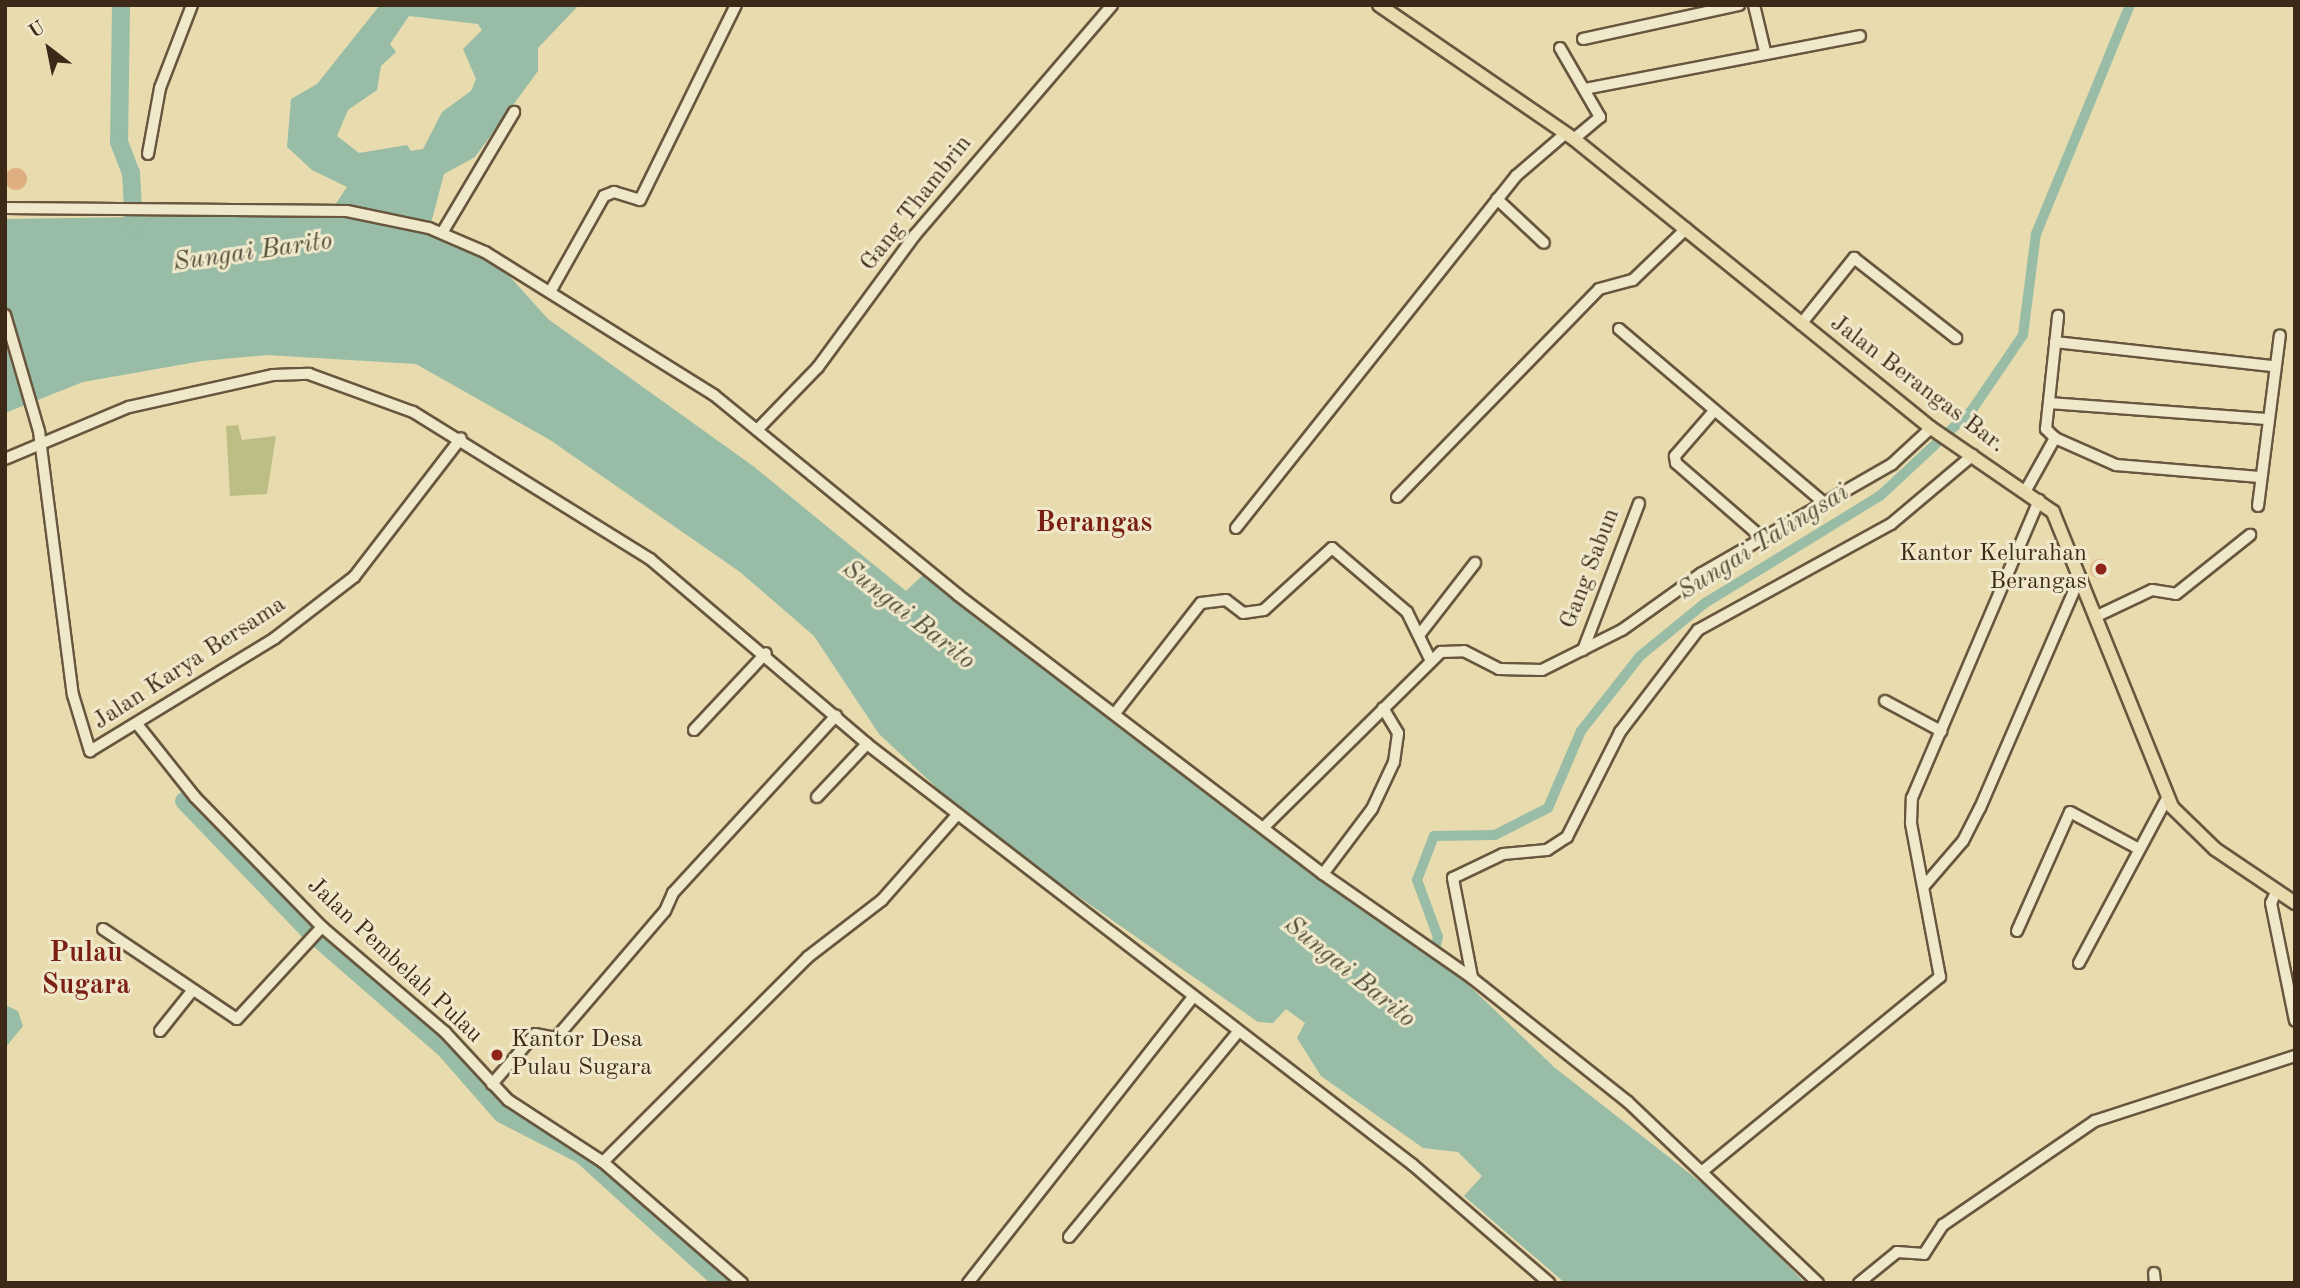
<!DOCTYPE html>
<html>
<head>
<meta charset="utf-8">
<style>
	body { margin:0 }
	#map { position:relative; width:2300px; height:1288px; overflow:hidden; background:#e8dcae; font-family:"Old Standard TT",serif }
	div>[style] { position:absolute }
	.green>* { inset:0; background:#bdbe85 }
	.water>* { inset:0; background:#98bca6 }
	.canal>* { height:10px; margin:-5px; padding:0 5px; transform-origin:5px; border-radius:5px; background:#98bca6 }
	.river>* { height:18px; margin:-9px; padding:0 9px; transform-origin:9px; border-radius:9px; background:#98bca6 }
	.building>* { inset:0; background:#deaf80 }
	.round { border-radius:50% }
	.roads { filter:drop-shadow(2px 0 #68563e) drop-shadow(-2px 0 #68563e) drop-shadow(0 2px #68563e) drop-shadow(0 -2px #68563e) }
	.minor>* { height:10px; margin:-5px; padding:0 5px; transform-origin:5px; border-radius:5px; background:#f0e8ca }
	.major>* { height:12px; margin:-6px; padding:0 6px; transform-origin:6px; border-radius:6px; background:#e8dcae }
	.dots>* { width:19px; height:19px; translate:-50% -50%; box-sizing:border-box; border:4px solid #f0e8ca; border-radius:50% }
	span { translate:-50% -50%; white-space:nowrap; text-align:center; line-height:1.15; -webkit-text-stroke:6px #f0e8ca; paint-order:stroke }
	.street-label { font-size:24px; color:#3d2918 }
	.poi-label { font-size:24px; color:#3d2918 }
	.right { translate:-100% -50%; text-align:right }
	.left { translate:0 -50%; text-align:left }
	.water-label { font-size:26px; color:#544e3c; font-style:italic }
	.quarter-label { font-size:28px; color:#7a1f14; font-weight:700 }
	.frame { position:absolute; inset:0; border:7px solid #3d2918; pointer-events:none }
	.north { position:absolute; left:14px; top:14px; width:70px; height:70px; -webkit-text-stroke:5px #f0e8ca; paint-order:stroke; rotate:328deg; font-size:19px; font-weight:700; line-height:28px; text-align:center; color:#3d2918 }
	.north::after { content:''; display:block; margin:auto; width:24px; height:32px; background:#3d2918; clip-path:polygon(50% 0,100% 100%,50% 72%,0 100%) }
</style>
</head>
<body>
<div id="map">
	<div class="green">
		<i style="clip-path:polygon(238px 425px,242px 440px,276px 436px,267px 494px,230px 496px,226px 426px)"></i>
	</div>
	<div class="water">
		<i style="clip-path:polygon(evenodd,380px 5px,579px 5px,538px 48px,538px 71px,475px 157px,444px 174px,429px 231px,503px 269px,548px 319px,753px 466px,906px 591px,926px 572px,1128px 726px,1141px 743px,1456px 973px,1554px 1067px,1726px 1202px,1805px 1283px,1565px 1283px,1464px 1196px,1482px 1176px,1458px 1152px,1423px 1148px,1321px 1076px,1297px 1038px,1305px 1023px,1286px 1009px,1273px 1023px,1258px 1022px,980px 828px,879px 734px,814px 636px,740px 572px,550px 440px,416px 364px,267px 355px,202px 361px,83px 382px,5px 413px,5px 219px,329px 214px,347px 187px,312px 170px,287px 147px,291px 99px,317px 84px,380px 5px,409px 16px,478px 24px,482px 30px,463px 49px,476px 79px,471px 91px,442px 112px,423px 149px,411px 151px,407px 145px,359px 153px,337px 136px,348px 110px,377px 90px,381px 66px,396px 52px,390px 44px,409px 16px)"></i>
		<i style="clip-path:polygon(5px 1005px,18px 1011px,23px 1026px,5px 1048px)"></i>
	</div>
	<div class="canal">
		<i style="left:1433px;top:958px;width:22px;rotate:-77deg"></i>
		<i style="left:1438px;top:937px;width:61px;rotate:-110.2deg"></i>
		<i style="left:1417px;top:880px;width:47px;rotate:-68.9deg"></i>
		<i style="left:1434px;top:836px;width:61px;rotate:-0.9deg"></i>
		<i style="left:1495px;top:835px;width:59px;rotate:-27deg"></i>
		<i style="left:1548px;top:808px;width:84px;rotate:-66.8deg"></i>
		<i style="left:1581px;top:731px;width:95px;rotate:-51.8deg"></i>
		<i style="left:1640px;top:656px;width:84px;rotate:-39.2deg"></i>
		<i style="left:1705px;top:603px;width:206px;rotate:-31.5deg"></i>
		<i style="left:1881px;top:495px;width:125px;rotate:-43deg"></i>
		<i style="left:1972px;top:410px;width:91px;rotate:-55.8deg"></i>
		<i style="left:2023px;top:335px;width:102px;rotate:-82.7deg"></i>
		<i style="left:2036px;top:234px;width:248px;rotate:-67.7deg"></i>
	</div>
	<div class="river">
		<i style="left:121px;top:5px;width:137px;rotate:90.8deg"></i>
		<i style="left:119px;top:142px;width:33px;rotate:69deg"></i>
		<i style="left:131px;top:173px;width:54px;rotate:86.8deg"></i>
		<i style="left:184px;top:801px;width:178px;rotate:46.1deg"></i>
		<i style="left:307px;top:929px;width:184px;rotate:41deg"></i>
		<i style="left:446px;top:1050px;width:85px;rotate:48.8deg"></i>
		<i style="left:502px;top:1114px;width:90px;rotate:27.1deg"></i>
		<i style="left:582px;top:1155px;width:190px;rotate:42.2deg"></i>
	</div>
	<div class="building">
		<i class="round" style="left:5px;top:168px;width:22px;height:22px"></i>
		<i class="round" style="left:2090px;top:559px;width:20px;height:20px"></i>
	</div>
	<div class="roads">
		<div class="minor">
			<i style="left:1754px;top:5px;width:47px;rotate:76.6deg"></i>
			<i style="left:1583px;top:39px;width:160px;rotate:-12.3deg"></i>
			<i style="left:1560px;top:48px;width:80px;rotate:59.9deg"></i>
			<i style="left:1600px;top:117px;width:34px;rotate:140deg"></i>
			<i style="left:1585px;top:89px;width:280px;rotate:-10.9deg"></i>
			<i style="left:148px;top:154px;width:67px;rotate:-79.7deg"></i>
			<i style="left:160px;top:88px;width:89px;rotate:-68.9deg"></i>
			<i style="left:1497px;top:199px;width:64px;rotate:43.1deg"></i>
			<i style="left:5px;top:208px;width:342px;rotate:0.5deg"></i>
			<i style="left:347px;top:211px;width:84px;rotate:11.7deg"></i>
			<i style="left:429px;top:228px;width:61px;rotate:23.2deg"></i>
			<i style="left:485px;top:252px;width:270px;rotate:32deg"></i>
			<i style="left:714px;top:395px;width:315px;rotate:39.3deg"></i>
			<i style="left:958px;top:595px;width:459px;rotate:37.4deg"></i>
			<i style="left:1323px;top:874px;width:182px;rotate:34.9deg"></i>
			<i style="left:1472px;top:978px;width:199px;rotate:38.5deg"></i>
			<i style="left:1628px;top:1102px;width:262px;rotate:43.6deg"></i>
			<i style="left:442px;top:233px;width:141px;rotate:-59.2deg"></i>
			<i style="left:550px;top:292px;width:110px;rotate:-60.6deg"></i>
			<i style="left:604px;top:196px;width:11px;rotate:-22deg"></i>
			<i style="left:614px;top:192px;width:27px;rotate:17deg"></i>
			<i style="left:640px;top:200px;width:217px;rotate:-63.8deg"></i>
			<i style="left:5px;top:315px;width:121px;rotate:73.7deg"></i>
			<i style="left:39px;top:431px;width:266px;rotate:82.7deg"></i>
			<i style="left:73px;top:695px;width:59px;rotate:73.1deg"></i>
			<i style="left:90px;top:751px;width:217px;rotate:-31.4deg"></i>
			<i style="left:275px;top:638px;width:100px;rotate:-37.7deg"></i>
			<i style="left:354px;top:577px;width:175px;rotate:-52.4deg"></i>
			<i style="left:1801px;top:324px;width:85px;rotate:-51.2deg"></i>
			<i style="left:1854px;top:258px;width:130px;rotate:38.1deg"></i>
			<i style="left:1619px;top:329px;width:266px;rotate:40.3deg"></i>
			<i style="left:2055px;top:342px;width:218px;rotate:6.3deg"></i>
			<i style="left:2049px;top:403px;width:218px;rotate:4.2deg"></i>
			<i style="left:1714px;top:411px;width:60px;rotate:130.9deg"></i>
			<i style="left:1675px;top:456px;width:7px;rotate:82deg"></i>
			<i style="left:1676px;top:463px;width:113px;rotate:41deg"></i>
			<i style="left:757px;top:430px;width:88px;rotate:-45.9deg"></i>
			<i style="left:818px;top:367px;width:164px;rotate:-53.7deg"></i>
			<i style="left:915px;top:235px;width:303px;rotate:-49.4deg"></i>
			<i style="left:2055px;top:438px;width:67px;rotate:23.9deg"></i>
			<i style="left:2116px;top:465px;width:144px;rotate:4.8deg"></i>
			<i style="left:5px;top:459px;width:134px;rotate:-22.8deg"></i>
			<i style="left:129px;top:407px;width:148px;rotate:-12.5deg"></i>
			<i style="left:273px;top:375px;width:36px;rotate:-2deg"></i>
			<i style="left:309px;top:374px;width:111px;rotate:20.1deg"></i>
			<i style="left:413px;top:412px;width:279px;rotate:31.8deg"></i>
			<i style="left:650px;top:559px;width:285px;rotate:40.4deg"></i>
			<i style="left:867px;top:744px;width:689px;rotate:37.63deg"></i>
			<i style="left:1413px;top:1165px;width:180px;rotate:40.9deg"></i>
			<i style="left:2026px;top:490px;width:60px;rotate:-60.9deg"></i>
			<i style="left:2055px;top:438px;width:13px;rotate:-135deg"></i>
			<i style="left:2046px;top:429px;width:114px;rotate:-83.9deg"></i>
			<i style="left:1397px;top:497px;width:290px;rotate:-45.8deg"></i>
			<i style="left:1599px;top:289px;width:35px;rotate:-15deg"></i>
			<i style="left:1633px;top:280px;width:74px;rotate:-43.9deg"></i>
			<i style="left:2258px;top:506px;width:172px;rotate:-82.7deg"></i>
			<i style="left:1236px;top:528px;width:450px;rotate:-51.5deg"></i>
			<i style="left:1516px;top:176px;width:66px;rotate:-40.7deg"></i>
			<i style="left:2095px;top:617px;width:63px;rotate:-25.3deg"></i>
			<i style="left:2152px;top:590px;width:24px;rotate:9deg"></i>
			<i style="left:2176px;top:594px;width:95px;rotate:-38.6deg"></i>
			<i style="left:1420px;top:634px;width:90px;rotate:-52.2deg"></i>
			<i style="left:1583px;top:650px;width:157px;rotate:-69.1deg"></i>
			<i style="left:1885px;top:701px;width:64px;rotate:28.2deg"></i>
			<i style="left:1116px;top:712px;width:138px;rotate:-52.1deg"></i>
			<i style="left:1201px;top:603px;width:25px;rotate:-7deg"></i>
			<i style="left:1226px;top:600px;width:21px;rotate:37deg"></i>
			<i style="left:1243px;top:613px;width:21px;rotate:-8deg"></i>
			<i style="left:1264px;top:610px;width:92px;rotate:-42.4deg"></i>
			<i style="left:1332px;top:548px;width:99px;rotate:40.5deg"></i>
			<i style="left:1407px;top:612px;width:52px;rotate:63.9deg"></i>
			<i style="left:137px;top:724px;width:93px;rotate:51.5deg"></i>
			<i style="left:195px;top:797px;width:182px;rotate:45.7deg"></i>
			<i style="left:322px;top:927px;width:162px;rotate:40.5deg"></i>
			<i style="left:445px;top:1032px;width:93px;rotate:47.2deg"></i>
			<i style="left:508px;top:1100px;width:113px;rotate:33.1deg"></i>
			<i style="left:603px;top:1162px;width:184px;rotate:41deg"></i>
			<i style="left:694px;top:730px;width:105px;rotate:-46.9deg"></i>
			<i style="left:817px;top:797px;width:73px;rotate:-46.7deg"></i>
			<i style="left:1264px;top:827px;width:249px;rotate:-44.7deg"></i>
			<i style="left:1441px;top:652px;width:23px;rotate:-2deg"></i>
			<i style="left:1464px;top:651px;width:39px;rotate:27deg"></i>
			<i style="left:1499px;top:669px;width:43px;rotate:1.3deg"></i>
			<i style="left:1542px;top:670px;width:89px;rotate:-26.6deg"></i>
			<i style="left:1622px;top:630px;width:98px;rotate:-35.5deg"></i>
			<i style="left:1702px;top:573px;width:219px;rotate:-29.8deg"></i>
			<i style="left:1892px;top:464px;width:53px;rotate:-42.7deg"></i>
			<i style="left:1323px;top:874px;width:81px;rotate:-53deg"></i>
			<i style="left:1372px;top:809px;width:52px;rotate:-64.9deg"></i>
			<i style="left:1394px;top:762px;width:29px;rotate:-82deg"></i>
			<i style="left:1398px;top:733px;width:29px;rotate:-121deg"></i>
			<i style="left:1925px;top:885px;width:58px;rotate:-49.2deg"></i>
			<i style="left:1963px;top:841px;width:37px;rotate:-63deg"></i>
			<i style="left:1980px;top:808px;width:252px;rotate:-66.6deg"></i>
			<i style="left:2276px;top:892px;width:12px;rotate:114deg"></i>
			<i style="left:2271px;top:903px;width:120px;rotate:78.5deg"></i>
			<i style="left:103px;top:929px;width:161px;rotate:33.9deg"></i>
			<i style="left:237px;top:1019px;width:125px;rotate:-47.3deg"></i>
			<i style="left:2017px;top:931px;width:130px;rotate:-66deg"></i>
			<i style="left:2070px;top:812px;width:76px;rotate:28.2deg"></i>
			<i style="left:2079px;top:963px;width:187px;rotate:-61.9deg"></i>
			<i style="left:1472px;top:977px;width:101px;rotate:-100.9deg"></i>
			<i style="left:1453px;top:878px;width:55px;rotate:-25.6deg"></i>
			<i style="left:1503px;top:854px;width:44px;rotate:-5.2deg"></i>
			<i style="left:1547px;top:850px;width:24px;rotate:-33deg"></i>
			<i style="left:1567px;top:837px;width:118px;rotate:-63.2deg"></i>
			<i style="left:1620px;top:732px;width:128px;rotate:-52.6deg"></i>
			<i style="left:1698px;top:630px;width:220px;rotate:-28.8deg"></i>
			<i style="left:1891px;top:524px;width:107px;rotate:-40.1deg"></i>
			<i style="left:160px;top:1031px;width:51px;rotate:-51.3deg"></i>
			<i style="left:492px;top:1084px;width:66px;rotate:-49.3deg"></i>
			<i style="left:535px;top:1034px;width:21px;rotate:11deg"></i>
			<i style="left:556px;top:1038px;width:167px;rotate:-49.4deg"></i>
			<i style="left:665px;top:911px;width:20px;rotate:-66deg"></i>
			<i style="left:673px;top:893px;width:241px;rotate:-47.4deg"></i>
			<i style="left:603px;top:1162px;width:290px;rotate:-45deg"></i>
			<i style="left:808px;top:957px;width:93px;rotate:-37.6deg"></i>
			<i style="left:882px;top:900px;width:112px;rotate:-48.6deg"></i>
			<i style="left:1704px;top:1170px;width:305px;rotate:-39.3deg"></i>
			<i style="left:1940px;top:977px;width:157px;rotate:-100.7deg"></i>
			<i style="left:1911px;top:823px;width:25px;rotate:-88deg"></i>
			<i style="left:1912px;top:798px;width:324px;rotate:-66.9deg"></i>
			<i style="left:1069px;top:1237px;width:266px;rotate:-50.5deg"></i>
			<i style="left:2154px;top:1273px;width:10px;rotate:84deg"></i>
			<i style="left:968px;top:1283px;width:364px;rotate:-51.8deg"></i>
			<i style="left:1859px;top:1283px;width:49px;rotate:-39.2deg"></i>
			<i style="left:1897px;top:1252px;width:27px;rotate:4deg"></i>
			<i style="left:1924px;top:1254px;width:35px;rotate:-57deg"></i>
			<i style="left:1943px;top:1225px;width:184px;rotate:-34.4deg"></i>
			<i style="left:2095px;top:1121px;width:210px;rotate:-18deg"></i>
		</div>
		<div class="major">
			<i style="left:1379px;top:5px;width:237px;rotate:34.5deg"></i>
			<i style="left:1574px;top:139px;width:459px;rotate:39deg"></i>
			<i style="left:1931px;top:428px;width:148px;rotate:34.5deg"></i>
			<i style="left:2053px;top:512px;width:318px;rotate:68deg"></i>
			<i style="left:2172px;top:807px;width:60px;rotate:44.3deg"></i>
			<i style="left:2215px;top:849px;width:97px;rotate:34deg"></i>
		</div>
	</div>
	<div class="dots">
		<i style="left:2101px;top:569px;background:#8f2418"></i>
		<i style="left:497px;top:1055px;background:#8f2418"></i>
	</div>
	<div class="street-label">
		<span style="left:917px;top:204px;rotate:-52deg">Gang Thambrin</span>
		<span style="left:1917px;top:385px;rotate:37deg">Jalan Berangas Bar.</span>
		<span style="left:1591px;top:569px;rotate:-69deg">Gang Sabun</span>
		<span style="left:190px;top:664px;rotate:-33deg">Jalan Karya Bersama</span>
		<span style="left:394px;top:961px;rotate:43deg">Jalan Pembelah Pulau</span>
	</div>
	<div class="poi-label">
		<span class="right" style="left:2087px;top:569px">Kantor Kelurahan<br>Berangas</span>
		<span class="left" style="left:511px;top:1055px">Kantor Desa<br>Pulau Sugara</span>
	</div>
	<div class="water-label">
		<span style="left:253px;top:253px;rotate:-8deg">Sungai Barito</span>
		<span style="left:1764px;top:543px;rotate:-32deg">Sungai Talingsai</span>
		<span style="left:908px;top:616px;rotate:38deg">Sungai Barito</span>
		<span style="left:1349px;top:973px;rotate:39deg">Sungai Barito</span>
	</div>
	<div class="quarter-label">
		<span style="left:1094px;top:524px">Berangas</span>
		<span style="left:86px;top:970px">Pulau<br>Sugara</span>
	</div>
	<div class="frame"></div>
	<div class="north">U</div>
</div>
</body>
</html>
